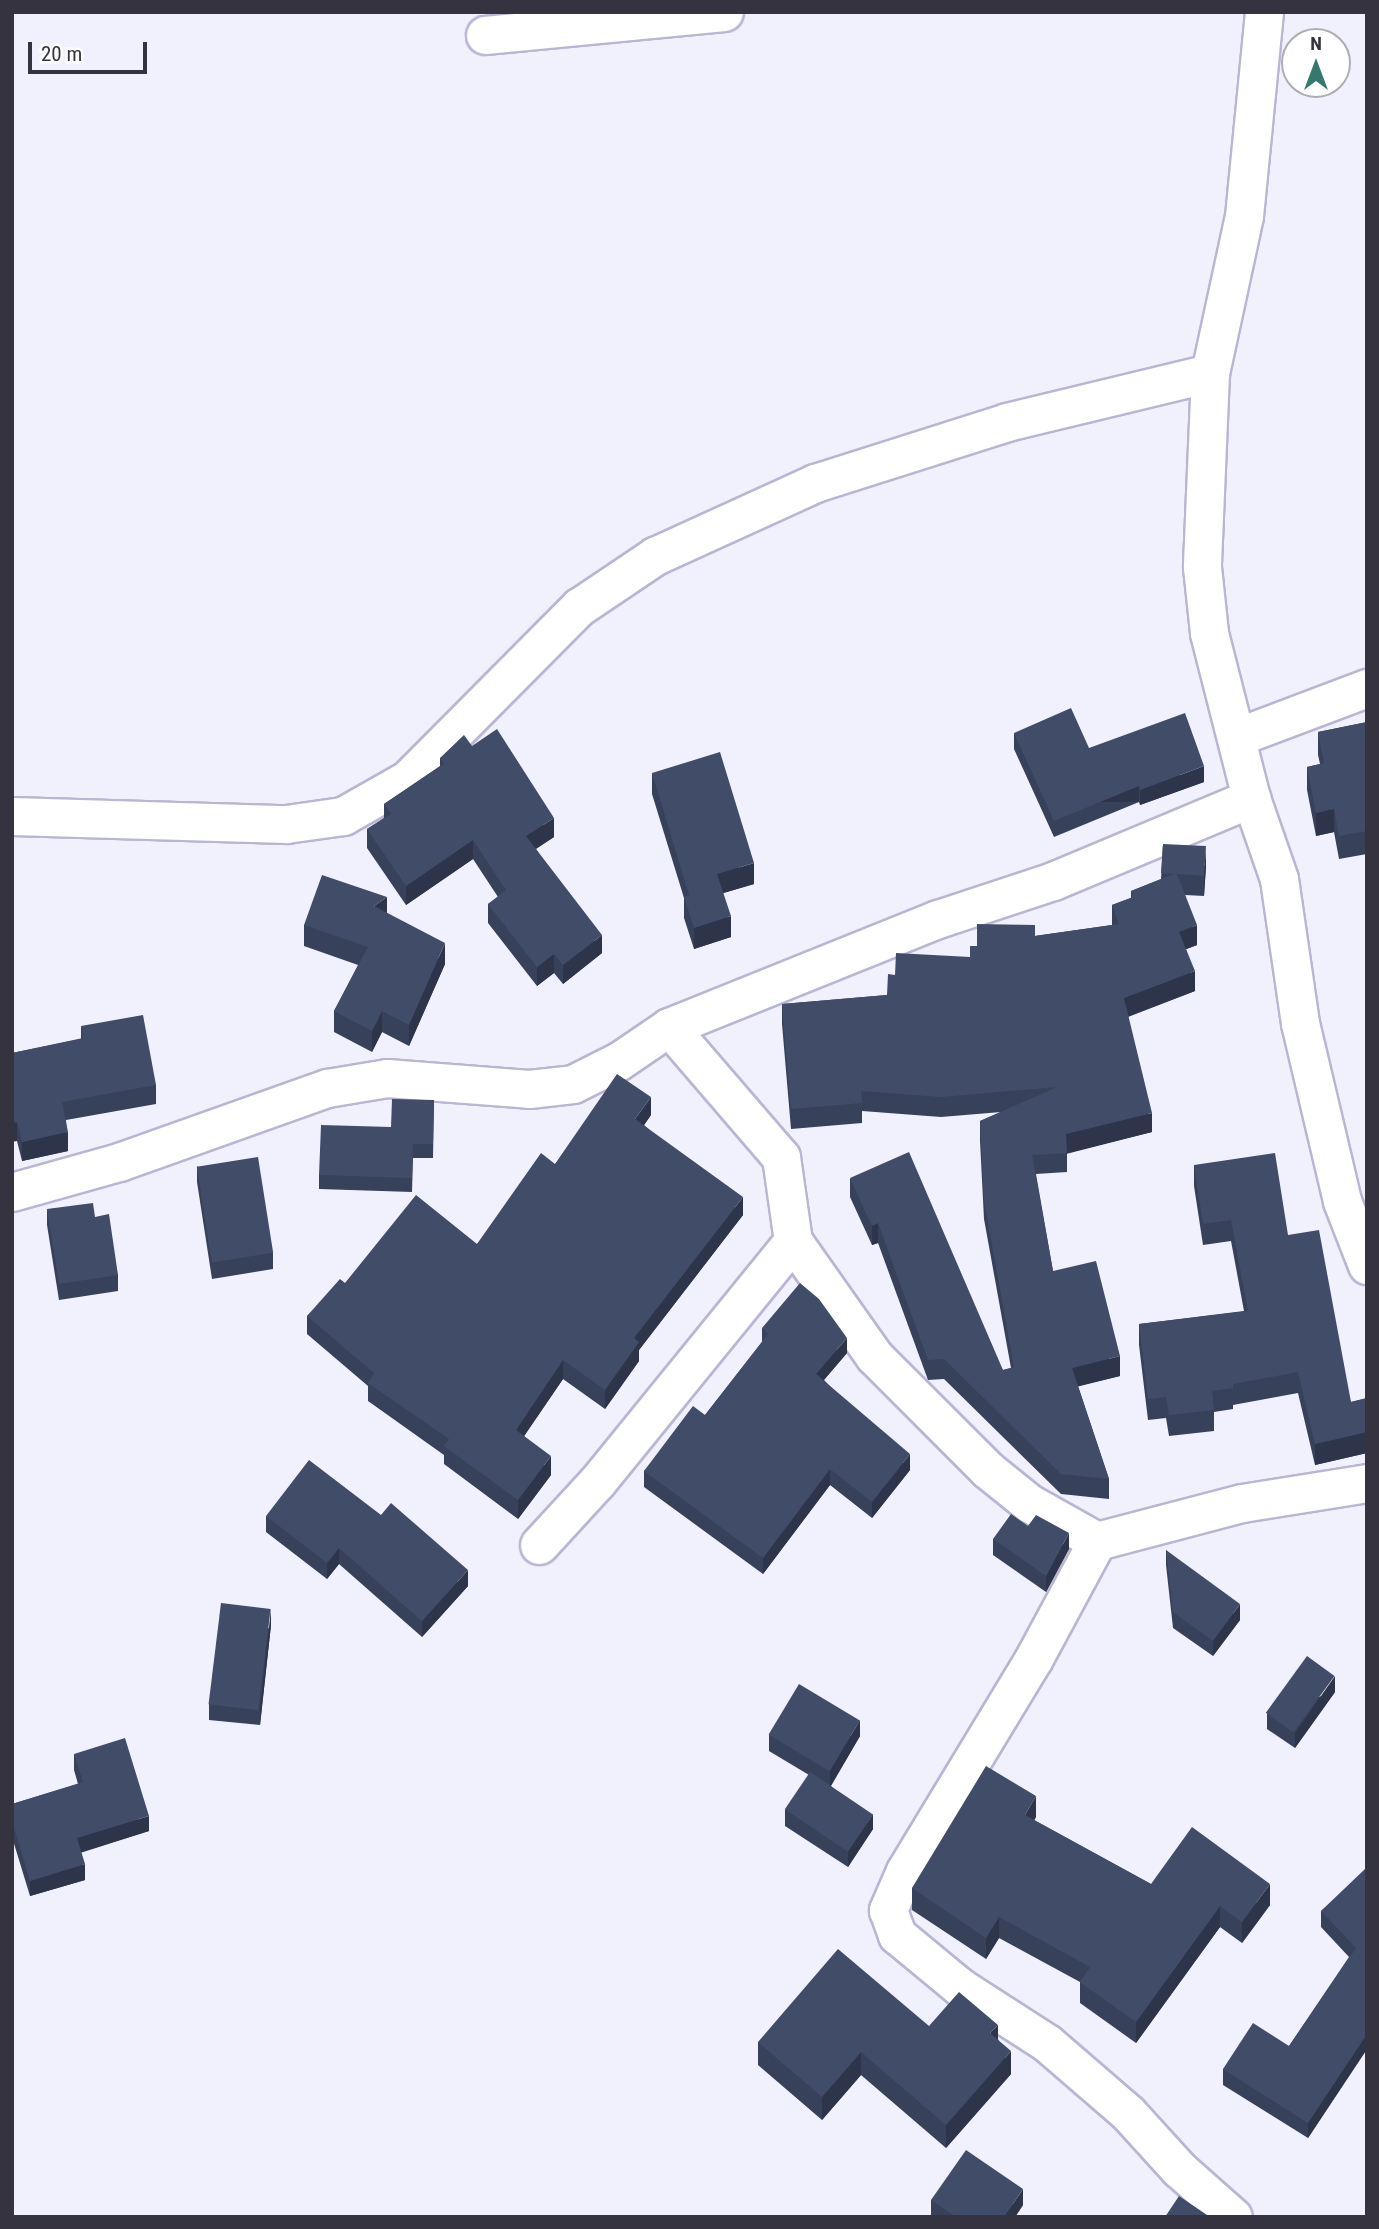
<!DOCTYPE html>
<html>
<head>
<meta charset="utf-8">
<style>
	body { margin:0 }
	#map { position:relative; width:1379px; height:2229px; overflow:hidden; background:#f1f1fd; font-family:"Roboto Condensed",sans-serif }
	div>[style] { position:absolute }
	.roads { filter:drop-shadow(2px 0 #b8b6d4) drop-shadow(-2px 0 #b8b6d4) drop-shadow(0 2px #b8b6d4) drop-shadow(0 -2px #b8b6d4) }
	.minor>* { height:37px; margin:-18.5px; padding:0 18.5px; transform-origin:18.5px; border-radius:18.5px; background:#fff }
	.wall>* { inset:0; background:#38415a }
	.shaded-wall>* { inset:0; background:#2e354a; transform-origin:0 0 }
	.building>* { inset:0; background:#414c69; transform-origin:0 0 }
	span { translate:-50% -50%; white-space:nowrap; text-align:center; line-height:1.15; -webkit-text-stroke:7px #fff; paint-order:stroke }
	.frame { position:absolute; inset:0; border:14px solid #34333f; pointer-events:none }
	.north { position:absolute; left:1281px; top:28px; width:70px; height:70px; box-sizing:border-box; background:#fff; border:2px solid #aeadb2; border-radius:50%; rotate:0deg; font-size:19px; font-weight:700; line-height:28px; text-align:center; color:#34333f }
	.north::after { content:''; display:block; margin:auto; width:24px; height:32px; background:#34796e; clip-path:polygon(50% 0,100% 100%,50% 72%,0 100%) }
	.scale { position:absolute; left:28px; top:42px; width:119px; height:32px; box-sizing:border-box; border:4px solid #34333f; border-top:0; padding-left:9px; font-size:21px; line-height:24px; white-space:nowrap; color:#34333f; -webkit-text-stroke:5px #fff; paint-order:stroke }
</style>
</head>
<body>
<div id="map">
	<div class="roads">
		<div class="minor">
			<i style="left:485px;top:35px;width:240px;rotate:-5.5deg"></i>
			<i style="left:1210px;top:373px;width:161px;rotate:-77.8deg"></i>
			<i style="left:1244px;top:216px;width:205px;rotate:-84.4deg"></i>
			<i style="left:1237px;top:737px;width:139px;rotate:-20.7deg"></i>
			<i style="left:12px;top:816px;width:274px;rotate:1.7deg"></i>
			<i style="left:286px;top:824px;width:58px;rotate:-8deg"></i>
			<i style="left:343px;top:816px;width:75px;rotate:-29.6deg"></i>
			<i style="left:408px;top:779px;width:243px;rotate:-45.2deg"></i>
			<i style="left:579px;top:607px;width:92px;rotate:-33.9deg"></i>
			<i style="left:655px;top:556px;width:176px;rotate:-24.5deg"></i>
			<i style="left:815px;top:483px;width:201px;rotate:-17.6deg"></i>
			<i style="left:1007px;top:422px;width:209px;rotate:-13.6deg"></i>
			<i style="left:1210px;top:373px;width:194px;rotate:92.4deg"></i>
			<i style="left:1202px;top:567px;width:66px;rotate:83.9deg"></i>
			<i style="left:1209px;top:633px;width:170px;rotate:75.7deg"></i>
			<i style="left:1251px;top:798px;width:86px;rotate:70.9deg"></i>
			<i style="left:1279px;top:879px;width:146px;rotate:81.7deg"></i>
			<i style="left:1300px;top:1023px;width:183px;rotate:76.7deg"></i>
			<i style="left:1342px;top:1201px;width:69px;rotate:68.7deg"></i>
			<i style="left:669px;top:1027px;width:290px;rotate:-21.9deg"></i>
			<i style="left:938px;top:919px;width:121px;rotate:-18.3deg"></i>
			<i style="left:1053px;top:881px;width:215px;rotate:-22.7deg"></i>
			<i style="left:12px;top:1192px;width:111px;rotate:-15.7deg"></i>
			<i style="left:119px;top:1162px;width:221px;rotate:-19.6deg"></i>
			<i style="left:327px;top:1088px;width:61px;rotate:-9.5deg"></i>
			<i style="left:387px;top:1078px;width:142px;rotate:4.4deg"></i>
			<i style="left:529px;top:1089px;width:44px;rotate:-6.5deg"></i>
			<i style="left:573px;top:1084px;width:51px;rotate:-26.6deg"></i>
			<i style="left:619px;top:1061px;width:60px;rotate:-34.2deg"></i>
			<i style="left:669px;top:1027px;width:172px;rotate:49.3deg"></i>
			<i style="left:781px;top:1157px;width:85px;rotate:81.9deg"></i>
			<i style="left:793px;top:1241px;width:141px;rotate:54.8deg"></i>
			<i style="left:874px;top:1356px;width:161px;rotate:45deg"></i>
			<i style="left:988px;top:1470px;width:53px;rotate:38.8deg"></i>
			<i style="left:1029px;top:1503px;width:78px;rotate:29.2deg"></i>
			<i style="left:1097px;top:1541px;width:150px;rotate:-14.7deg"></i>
			<i style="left:1242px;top:1503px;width:127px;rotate:-9.1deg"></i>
			<i style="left:1097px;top:1541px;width:133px;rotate:118.3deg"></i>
			<i style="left:1034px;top:1658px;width:249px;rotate:121.2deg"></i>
			<i style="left:905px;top:1871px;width:43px;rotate:113.6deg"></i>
			<i style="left:888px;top:1910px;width:27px;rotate:70deg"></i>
			<i style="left:897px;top:1935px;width:82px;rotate:39.5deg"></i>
			<i style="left:960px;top:1987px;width:103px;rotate:32.8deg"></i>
			<i style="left:1047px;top:2043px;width:107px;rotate:40.8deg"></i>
			<i style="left:1128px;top:2113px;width:76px;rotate:47.7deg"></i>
			<i style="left:1179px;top:2169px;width:72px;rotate:41.6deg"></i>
			<i style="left:539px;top:1545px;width:86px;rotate:-47.4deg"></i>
			<i style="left:597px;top:1482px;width:311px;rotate:-50.9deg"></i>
		</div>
	</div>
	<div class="wall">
		<i style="clip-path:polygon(1367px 722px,1367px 854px,1339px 859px,1334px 832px,1316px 836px,1307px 790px,1307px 767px,1320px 764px,1318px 755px,1318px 732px)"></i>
		<i style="clip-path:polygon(1014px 733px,1089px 748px,1204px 782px,1140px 805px,1139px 802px,1054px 837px,1014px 749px)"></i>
		<i style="clip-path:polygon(472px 746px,554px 837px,536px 849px,602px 953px,563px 984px,554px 973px,537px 986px,488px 923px,488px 904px,498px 897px,473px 859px,406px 905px,367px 848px,367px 829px,384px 818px,384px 804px,440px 766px,440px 758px)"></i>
		<i style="clip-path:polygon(652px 773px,754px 884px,723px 893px,731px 937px,694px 949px,684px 918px,684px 898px,652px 794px)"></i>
		<i style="clip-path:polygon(1163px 844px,1206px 866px,1204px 896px,1185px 895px,1197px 945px,1186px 949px,1195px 991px,1128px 1017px,1152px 1132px,1067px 1153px,1067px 1172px,1036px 1174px,1053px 1271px,1120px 1376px,1078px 1386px,1109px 1479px,1109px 1499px,1061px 1494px,944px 1379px,928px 1380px,878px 1243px,872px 1245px,850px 1197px,850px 1178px,1003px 1370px,1011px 1368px,984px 1219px,980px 1141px,980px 1121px,1001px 1112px,941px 1117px,862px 1111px,862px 1123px,791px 1129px,782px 1024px,782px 1004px,887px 995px,895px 975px,970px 957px,977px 946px,1035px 936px,1112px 925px,1112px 905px,1131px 898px,1131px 891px,1161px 879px)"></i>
		<i style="clip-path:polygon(387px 913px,445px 964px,409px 1046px,382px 1032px,372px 1052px,334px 1032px,334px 1011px,358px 965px,304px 946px,304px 925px)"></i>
		<i style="clip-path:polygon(81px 1026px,156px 1085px,156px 1104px,66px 1120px,68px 1151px,22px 1161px,17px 1141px,12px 1142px,12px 1053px,81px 1039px)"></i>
		<i style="clip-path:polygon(434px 1100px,433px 1158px,413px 1158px,412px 1192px,319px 1189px,319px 1175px)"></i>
		<i style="clip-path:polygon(651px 1115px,644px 1125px,743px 1215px,639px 1350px,639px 1361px,605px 1409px,563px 1379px,524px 1436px,551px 1475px,518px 1519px,444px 1464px,444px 1455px,368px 1401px,368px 1386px,307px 1334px,307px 1316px,345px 1283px,477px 1244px,555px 1164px)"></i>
		<i style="clip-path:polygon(1194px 1165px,1288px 1235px,1351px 1402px,1367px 1398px,1367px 1453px,1315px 1465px,1298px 1393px,1233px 1405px,1233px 1409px,1214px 1412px,1214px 1431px,1169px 1436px,1166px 1418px,1148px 1420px,1139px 1345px,1139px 1324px,1244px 1311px,1231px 1241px,1203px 1245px,1194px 1186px)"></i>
		<i style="clip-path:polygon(197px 1166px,273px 1253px,273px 1269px,212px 1279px,197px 1182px)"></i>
		<i style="clip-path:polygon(47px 1209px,95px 1217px,118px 1275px,118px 1291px,59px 1300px,47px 1225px)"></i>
		<i style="clip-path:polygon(762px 1328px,847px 1353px,824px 1380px,910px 1470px,872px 1518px,830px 1485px,763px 1574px,644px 1487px,644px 1471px,705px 1415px,762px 1342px)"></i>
		<i style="clip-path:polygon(266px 1516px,468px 1586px,422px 1637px,339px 1564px,327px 1579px,266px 1532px)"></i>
		<i style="clip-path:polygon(1028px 1526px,1069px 1549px,1046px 1592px,993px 1555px,993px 1539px)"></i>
		<i style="clip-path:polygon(1166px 1550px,1240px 1620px,1213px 1656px,1173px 1628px,1166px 1565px)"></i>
		<i style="clip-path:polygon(271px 1625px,260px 1725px,209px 1720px,209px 1704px)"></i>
		<i style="clip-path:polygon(1335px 1692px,1295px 1748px,1267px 1729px,1267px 1713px)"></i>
		<i style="clip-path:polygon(769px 1735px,860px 1736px,831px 1786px,873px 1829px,848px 1867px,785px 1826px,785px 1810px,809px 1775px,769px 1751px)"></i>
		<i style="clip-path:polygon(74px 1754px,149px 1831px,81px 1852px,85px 1880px,30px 1896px,12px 1837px,12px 1804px,78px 1784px,74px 1770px)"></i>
		<i style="clip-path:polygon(1036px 1817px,1034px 1820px,1151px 1884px,1270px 1905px,1242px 1943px,1220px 1927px,1136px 2043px,1080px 2003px,1080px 1982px,999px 1938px,986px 1959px,912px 1910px,912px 1888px)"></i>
		<i style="clip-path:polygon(1367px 1871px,1367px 2049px,1308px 2138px,1223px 2085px,1223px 2069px,1289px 2046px,1349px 1957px,1321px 1927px,1321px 1911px)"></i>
		<i style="clip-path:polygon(929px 2026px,998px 2039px,1011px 2074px,946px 2148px,861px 2075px,822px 2120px,758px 2065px,758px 2042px)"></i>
		<i style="clip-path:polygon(931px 2200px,1023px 2205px,1015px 2217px,933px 2217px,931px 2215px)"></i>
	</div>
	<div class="shaded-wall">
		<i style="clip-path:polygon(1204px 766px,1204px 782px,1140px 805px,1140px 790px)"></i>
		<i style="left:1139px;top:786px;width:16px;height:92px;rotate:90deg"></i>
		<i style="clip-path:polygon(1334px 809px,1334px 832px,1316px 836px,1316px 813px)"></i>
		<i style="clip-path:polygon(554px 818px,554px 837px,526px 855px,526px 836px)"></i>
		<i style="clip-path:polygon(473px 840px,473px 859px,406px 905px,406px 886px)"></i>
		<i style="clip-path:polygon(1206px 846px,1206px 866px,1204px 896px,1204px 876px)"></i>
		<i style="clip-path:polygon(754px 863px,754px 884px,717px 895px,717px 874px)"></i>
		<i style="clip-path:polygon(387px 897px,387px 918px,374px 906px)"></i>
		<i style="clip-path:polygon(731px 916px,731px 937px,694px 949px,694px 928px)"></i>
		<i style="clip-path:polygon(1197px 925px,1197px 945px,1179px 952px,1179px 932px)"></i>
		<i style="clip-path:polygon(602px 935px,602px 953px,563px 984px,563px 965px)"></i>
		<i style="clip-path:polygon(445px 943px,445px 964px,409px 1046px,409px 1025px)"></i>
		<i style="clip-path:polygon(554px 954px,554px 973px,537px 986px,537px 967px)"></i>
		<i style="clip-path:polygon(1195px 971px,1195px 991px,1124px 1018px,1124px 998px)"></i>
		<i style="clip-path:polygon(382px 1011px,382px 1032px,372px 1052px,372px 1031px)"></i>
		<i style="clip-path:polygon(651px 1097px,651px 1115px,635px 1138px,635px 1119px)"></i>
		<i style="clip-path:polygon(1152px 1113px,1152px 1132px,1066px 1154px,1066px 1134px)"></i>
		<i style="left:17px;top:1122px;width:19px;height:5px;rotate:90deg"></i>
		<i style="clip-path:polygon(68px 1132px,68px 1151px,22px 1161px,22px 1142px)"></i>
		<i style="clip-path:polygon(743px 1197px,743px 1215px,639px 1350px,639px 1361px,605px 1409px,605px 1390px,634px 1338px)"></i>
		<i style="clip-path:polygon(878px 1223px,878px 1243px,872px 1245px,872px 1226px)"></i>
		<i style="clip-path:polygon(847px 1338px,847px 1353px,816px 1389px,816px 1374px)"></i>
		<i style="clip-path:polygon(1120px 1356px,1120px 1376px,1072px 1388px,1072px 1368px)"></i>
		<i style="clip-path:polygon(563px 1360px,563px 1379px,516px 1448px,516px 1430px)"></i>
		<i style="clip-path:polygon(1367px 1432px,1367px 1453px,1315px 1465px,1315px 1444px)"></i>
		<i style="clip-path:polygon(910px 1454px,910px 1470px,872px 1518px,872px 1502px)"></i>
		<i style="clip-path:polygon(551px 1456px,551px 1475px,518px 1519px,518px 1500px)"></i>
		<i style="clip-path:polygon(830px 1469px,830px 1485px,763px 1574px,763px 1558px)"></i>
		<i style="clip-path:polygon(1069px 1533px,1069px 1549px,1046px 1592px,1046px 1576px)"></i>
		<i style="clip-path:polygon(339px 1548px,339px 1564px,327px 1579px,327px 1563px)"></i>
		<i style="clip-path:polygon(468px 1570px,468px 1586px,422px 1637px,422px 1621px)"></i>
		<i style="clip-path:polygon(1240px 1604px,1240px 1620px,1213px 1656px,1213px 1641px)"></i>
		<i style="clip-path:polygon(271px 1609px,271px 1625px,260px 1725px,260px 1709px)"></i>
		<i style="clip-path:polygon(1335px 1676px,1335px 1692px,1295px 1748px,1295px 1733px)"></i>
		<i style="clip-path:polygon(860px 1720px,860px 1736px,830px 1787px,830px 1771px)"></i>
		<i style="clip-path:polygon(1036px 1796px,1036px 1817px,1025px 1836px,1025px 1815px)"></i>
		<i style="clip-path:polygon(873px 1814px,873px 1829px,848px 1867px,848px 1851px)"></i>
		<i style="clip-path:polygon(149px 1816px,149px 1831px,77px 1854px,77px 1838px)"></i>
		<i style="clip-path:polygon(85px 1864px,85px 1880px,30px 1896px,30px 1881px)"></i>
		<i style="clip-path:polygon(1270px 1884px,1270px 1905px,1242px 1943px,1242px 1922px)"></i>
		<i style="clip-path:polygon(1220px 1906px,1220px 1927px,1136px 2043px,1136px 2022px)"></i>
		<i style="clip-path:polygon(999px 1917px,999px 1938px,986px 1959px,986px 1938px)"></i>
		<i style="clip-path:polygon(998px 2025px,998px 2048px,990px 2033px)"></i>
		<i style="clip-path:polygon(1367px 2034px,1367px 2049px,1308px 2138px,1308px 2123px)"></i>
		<i style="clip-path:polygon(1011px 2051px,1011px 2074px,946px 2148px,946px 2125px)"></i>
		<i style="clip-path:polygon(861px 2052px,861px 2075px,822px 2120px,822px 2097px)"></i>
		<i style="clip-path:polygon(1023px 2189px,1023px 2205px,1015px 2217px,1004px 2217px)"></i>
	</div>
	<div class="building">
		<i style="clip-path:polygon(1071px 708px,1089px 748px,1185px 713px,1204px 766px,1140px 790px,1139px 786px,1054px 821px,1014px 733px)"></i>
		<i style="clip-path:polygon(1367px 722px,1367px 831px,1339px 836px,1334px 809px,1316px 813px,1307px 767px,1324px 763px,1318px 732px)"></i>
		<i style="clip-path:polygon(497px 729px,554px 818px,526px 836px,602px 935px,563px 965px,554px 954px,537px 967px,488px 904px,506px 890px,473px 840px,406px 886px,367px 829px,391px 814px,384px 804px,444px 764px,440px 758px,464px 735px,472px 746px)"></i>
		<i style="clip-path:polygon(720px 752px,754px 863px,717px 874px,731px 916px,694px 928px,684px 897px,689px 895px,652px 773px)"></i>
		<i style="clip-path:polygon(1163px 844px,1206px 846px,1204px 876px,1177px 874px,1197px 925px,1179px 932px,1195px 971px,1124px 998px,1152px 1113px,1066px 1134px,1067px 1153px,1032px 1155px,1053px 1271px,1096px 1261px,1120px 1356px,1072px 1368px,1109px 1479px,1061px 1474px,944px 1359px,928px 1360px,878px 1223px,872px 1226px,850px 1178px,909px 1152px,1003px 1370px,1014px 1367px,984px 1200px,980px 1121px,1057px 1087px,941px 1097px,861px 1091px,862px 1103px,791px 1109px,782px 1004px,887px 995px,888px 974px,895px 975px,896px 953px,970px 957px,970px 946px,977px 946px,977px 924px,1035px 925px,1035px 936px,1119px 924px,1112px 905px,1133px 897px,1131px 891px,1174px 874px,1161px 873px)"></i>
		<i style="clip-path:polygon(322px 875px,387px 897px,374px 906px,445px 943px,409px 1025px,382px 1011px,372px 1031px,334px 1011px,368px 947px,304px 925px)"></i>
		<i style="clip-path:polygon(143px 1015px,156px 1085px,62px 1102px,68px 1132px,22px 1142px,17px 1122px,12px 1123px,12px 1053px,83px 1038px,81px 1026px)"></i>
		<i style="clip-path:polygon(617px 1074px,651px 1097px,635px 1119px,743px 1197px,634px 1338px,639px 1342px,605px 1390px,563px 1360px,516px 1430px,551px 1456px,518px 1500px,444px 1446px,449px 1439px,368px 1383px,374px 1373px,307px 1316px,340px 1279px,345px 1283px,416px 1195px,477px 1244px,541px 1153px,555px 1164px)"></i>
		<i style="clip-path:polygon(392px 1099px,434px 1100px,433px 1144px,413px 1144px,412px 1178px,319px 1175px,321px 1125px,391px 1127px)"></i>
		<i style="clip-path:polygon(1275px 1153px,1288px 1235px,1319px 1230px,1351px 1402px,1367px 1398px,1367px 1432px,1315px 1444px,1298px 1372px,1233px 1384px,1233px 1388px,1212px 1391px,1214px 1410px,1169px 1415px,1166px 1397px,1148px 1399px,1139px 1324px,1248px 1311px,1231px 1220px,1203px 1224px,1194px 1165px)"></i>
		<i style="left:258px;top:1157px;width:97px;height:62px;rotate:81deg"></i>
		<i style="clip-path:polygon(93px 1203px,95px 1217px,109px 1214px,118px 1275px,59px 1284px,47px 1209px)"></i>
		<i style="clip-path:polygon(800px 1283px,819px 1299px,847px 1338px,816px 1374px,910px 1454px,872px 1502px,830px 1469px,763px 1558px,644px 1471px,693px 1406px,705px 1415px,768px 1334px,762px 1328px)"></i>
		<i style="clip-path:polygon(309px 1460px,381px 1515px,391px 1503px,468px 1570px,422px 1621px,339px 1548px,327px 1563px,266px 1516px)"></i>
		<i style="clip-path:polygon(1011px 1514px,1028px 1526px,1036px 1515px,1069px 1533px,1046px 1576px,993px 1539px)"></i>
		<i style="clip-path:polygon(1166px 1550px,1240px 1604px,1213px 1641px,1173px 1612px)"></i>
		<i style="left:221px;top:1603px;width:50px;height:102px;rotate:7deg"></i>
		<i style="left:1307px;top:1656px;width:34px;height:70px;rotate:36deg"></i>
		<i style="left:799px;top:1684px;width:71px;height:59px;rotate:31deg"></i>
		<i style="clip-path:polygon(125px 1738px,149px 1816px,77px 1838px,85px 1864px,30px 1881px,12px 1821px,12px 1804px,83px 1782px,74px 1754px)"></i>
		<i style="clip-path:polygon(986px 1766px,1036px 1796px,1025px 1815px,1151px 1884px,1192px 1827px,1270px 1884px,1242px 1922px,1220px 1906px,1136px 2022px,1080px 1982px,1090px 1967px,999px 1917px,986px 1938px,912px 1888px)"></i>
		<i style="left:810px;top:1772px;width:76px;height:45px;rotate:34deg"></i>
		<i style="clip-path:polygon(1365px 1869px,1367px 1871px,1367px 2034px,1308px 2123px,1223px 2069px,1253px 2023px,1289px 2046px,1356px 1948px,1321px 1911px)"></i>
		<i style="clip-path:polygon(838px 1949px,929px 2026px,959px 1992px,998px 2025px,990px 2033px,1011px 2051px,946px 2125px,861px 2052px,822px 2097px,758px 2042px)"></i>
		<i style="clip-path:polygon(966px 2150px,1023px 2189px,1004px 2217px,956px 2217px,931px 2200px)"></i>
		<i style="clip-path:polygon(1179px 2196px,1210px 2217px,1165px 2217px)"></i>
	</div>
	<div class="frame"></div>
	<div class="north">N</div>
	<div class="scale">20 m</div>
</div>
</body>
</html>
